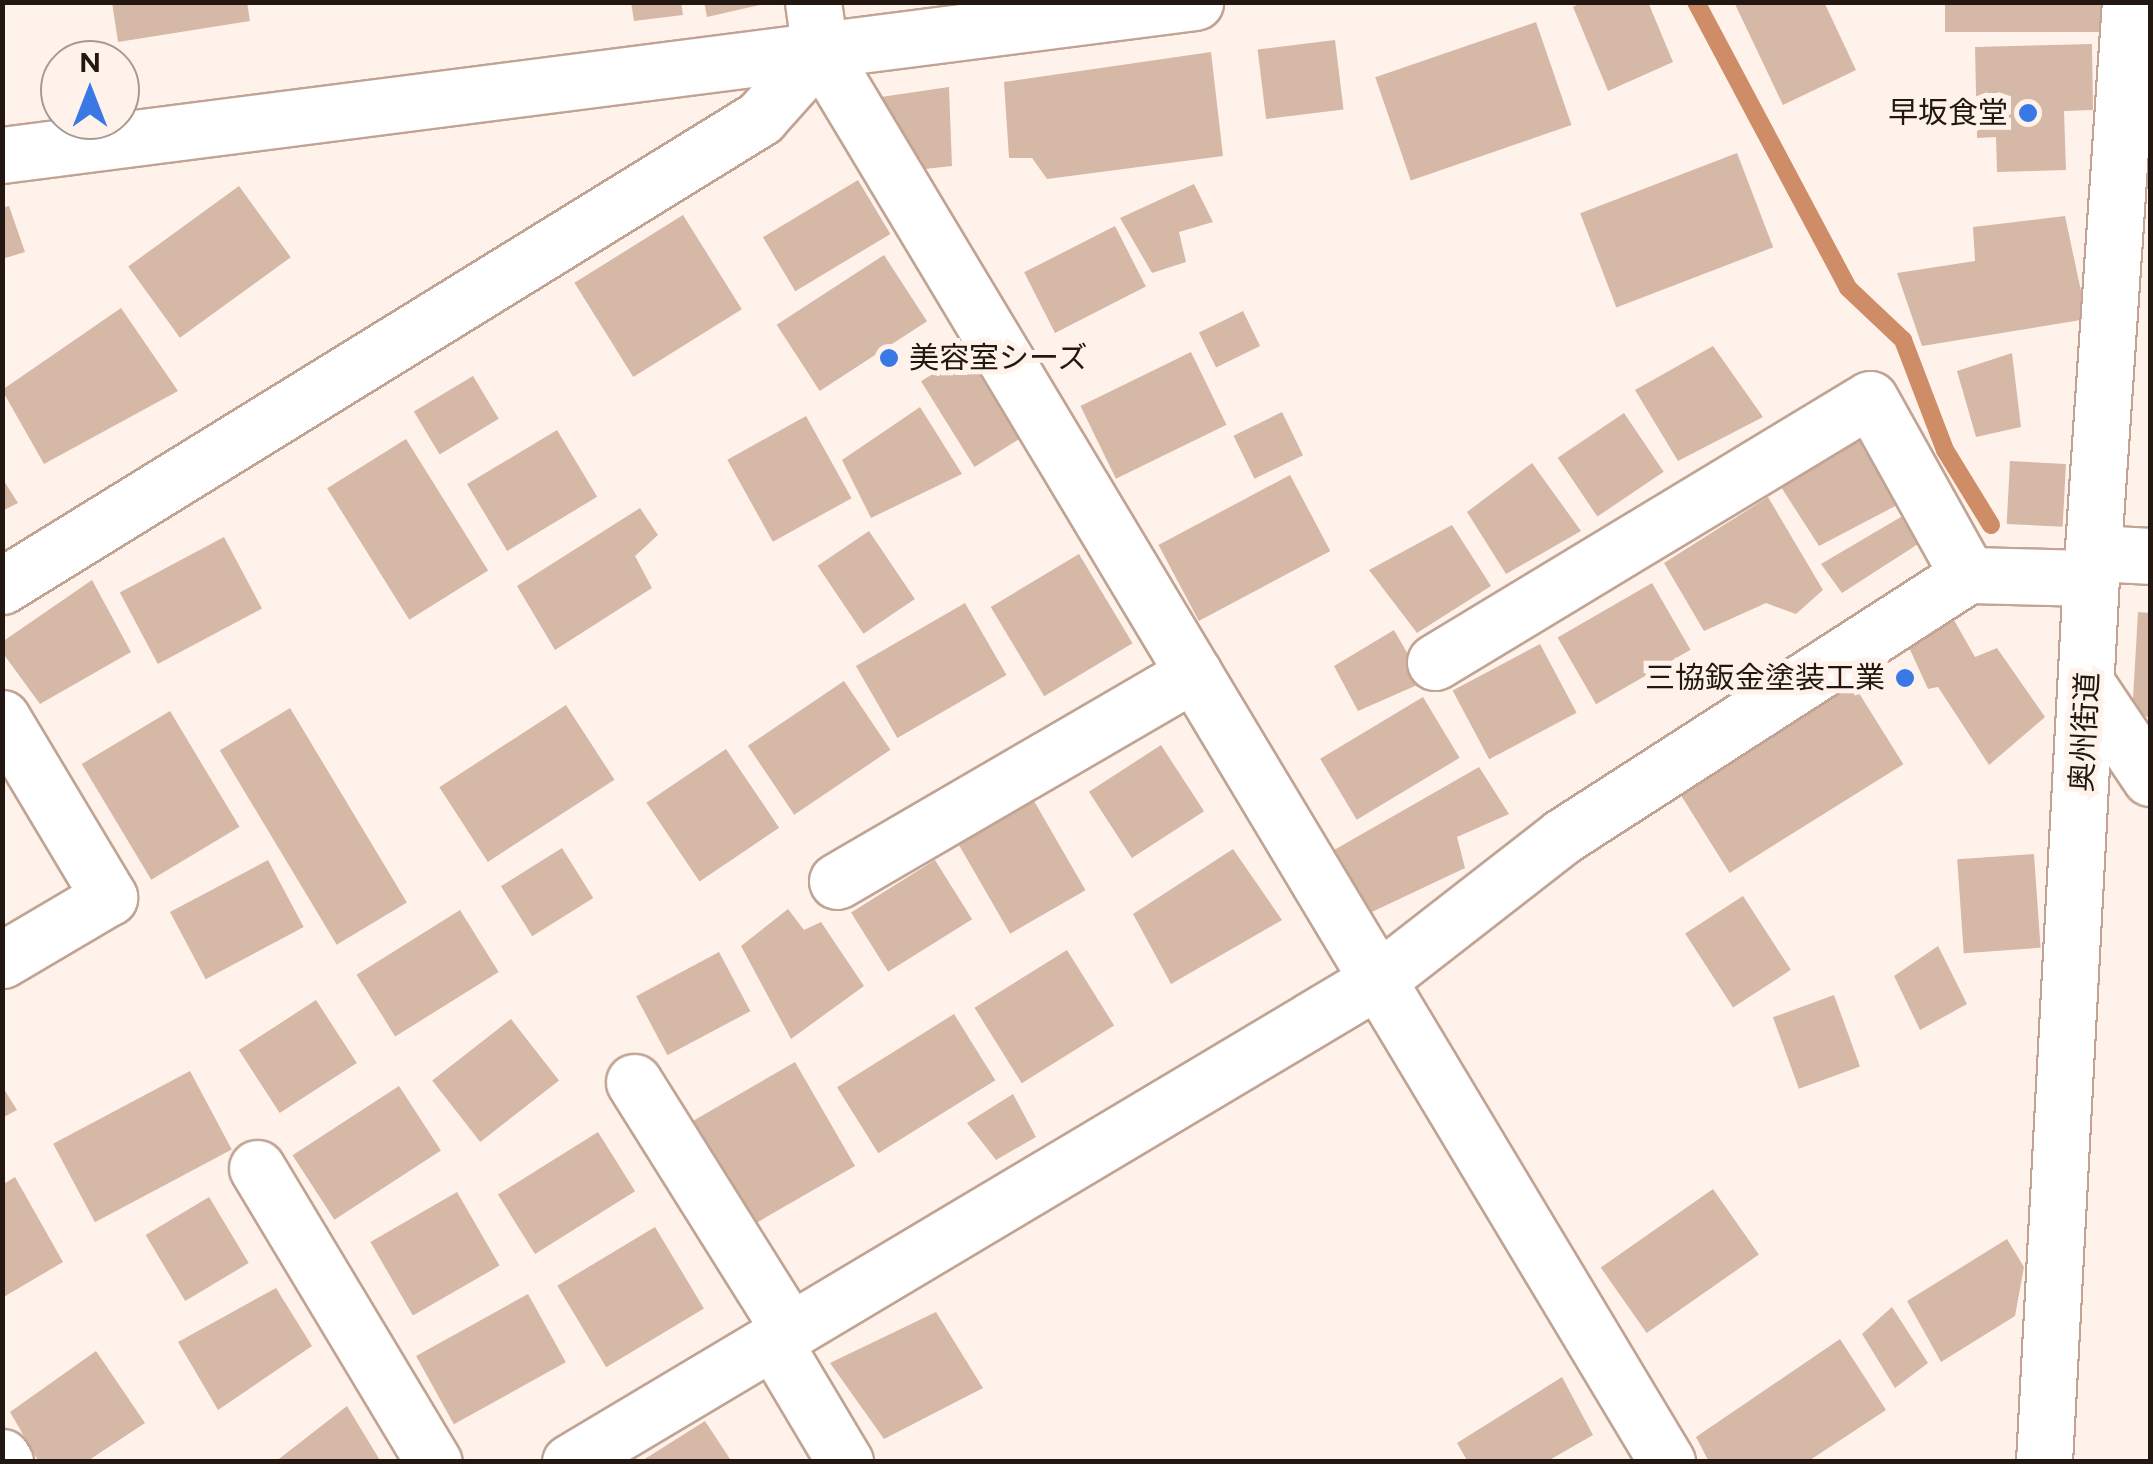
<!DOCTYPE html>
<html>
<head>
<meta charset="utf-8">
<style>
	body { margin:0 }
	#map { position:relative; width:2153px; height:1464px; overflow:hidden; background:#fff2eb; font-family:Figtree,"Noto Sans JP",sans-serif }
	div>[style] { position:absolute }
	.stream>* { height:18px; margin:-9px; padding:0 9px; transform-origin:9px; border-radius:9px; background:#ce8d66 }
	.building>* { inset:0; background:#d6b8a7; transform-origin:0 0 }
	.roads { filter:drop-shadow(2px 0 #c1a493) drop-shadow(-2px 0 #c1a493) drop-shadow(0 2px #c1a493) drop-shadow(0 -2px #c1a493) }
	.street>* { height:55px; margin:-27.5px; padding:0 27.5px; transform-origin:27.5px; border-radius:27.5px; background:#fff }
	.secondary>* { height:55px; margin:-27.5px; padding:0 27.5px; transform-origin:27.5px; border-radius:27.5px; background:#fff }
	.dots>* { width:28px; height:28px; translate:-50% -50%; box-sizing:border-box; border:5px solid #fff2eb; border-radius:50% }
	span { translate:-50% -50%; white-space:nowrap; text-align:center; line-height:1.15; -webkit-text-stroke:10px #fff2eb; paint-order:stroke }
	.poi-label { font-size:30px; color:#221711 }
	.right { translate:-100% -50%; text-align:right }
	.left { translate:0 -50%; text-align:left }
	.street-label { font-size:30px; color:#221711 }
	.frame { position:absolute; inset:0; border:5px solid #221711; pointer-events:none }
	.north { position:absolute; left:40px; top:40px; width:100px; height:100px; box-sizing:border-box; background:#fff2eb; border:2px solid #a79a94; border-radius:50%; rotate:0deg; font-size:28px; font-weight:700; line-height:40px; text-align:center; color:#221711 }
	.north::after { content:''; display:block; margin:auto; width:35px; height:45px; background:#3a78e6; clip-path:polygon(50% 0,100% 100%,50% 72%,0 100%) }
</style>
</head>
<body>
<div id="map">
	<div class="stream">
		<i style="left:1696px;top:2px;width:324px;rotate:62deg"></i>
		<i style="left:1848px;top:288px;width:76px;rotate:43.4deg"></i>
		<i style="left:1903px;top:340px;width:118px;rotate:69.1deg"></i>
		<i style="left:1945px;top:450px;width:88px;rotate:58.5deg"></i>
	</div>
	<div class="building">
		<i style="clip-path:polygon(112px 2px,247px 2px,250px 21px,118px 42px)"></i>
		<i style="clip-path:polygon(631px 2px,681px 2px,683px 15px,634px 21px)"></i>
		<i style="clip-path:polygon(704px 2px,764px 2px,764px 4px,707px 17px)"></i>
		<i style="clip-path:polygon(1582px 2px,1648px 2px,1673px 62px,1608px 91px,1573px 7px)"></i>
		<i style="clip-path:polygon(1734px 2px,1824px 2px,1856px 70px,1783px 105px)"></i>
		<i style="left:1945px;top:2px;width:159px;height:30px"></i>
		<i style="left:1536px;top:22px;width:109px;height:170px;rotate:71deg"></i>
		<i style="left:1335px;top:40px;width:70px;height:78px;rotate:83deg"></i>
		<i style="clip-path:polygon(2092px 44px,2093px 110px,2064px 111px,2066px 170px,1997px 172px,1996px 137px,1977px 138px,1975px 47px)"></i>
		<i style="clip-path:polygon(1211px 52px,1223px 156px,1047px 179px,1032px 158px,1009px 158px,1004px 82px)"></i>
		<i style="clip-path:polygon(949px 87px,952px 166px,916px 170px,881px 97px)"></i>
		<i style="left:1737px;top:153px;width:101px;height:168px;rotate:69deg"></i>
		<i style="left:858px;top:180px;width:63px;height:111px;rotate:59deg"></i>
		<i style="clip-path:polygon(1194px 184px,1213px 222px,1179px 232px,1186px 262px,1152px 273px,1120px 218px)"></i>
		<i style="left:239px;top:186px;width:88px;height:137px;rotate:54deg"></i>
		<i style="clip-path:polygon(9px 206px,25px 252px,2px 259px,2px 208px)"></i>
		<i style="left:683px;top:215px;width:111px;height:128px;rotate:58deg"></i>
		<i style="clip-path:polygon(2065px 216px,2087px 319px,1922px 346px,1897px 273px,1975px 261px,1973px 227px)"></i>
		<i style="left:1115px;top:226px;width:68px;height:102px;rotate:63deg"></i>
		<i style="left:884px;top:255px;width:79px;height:128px;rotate:57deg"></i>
		<i style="clip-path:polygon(121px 308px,178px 391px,44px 464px,2px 390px)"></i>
		<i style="left:1243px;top:311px;width:39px;height:49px;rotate:64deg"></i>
		<i style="clip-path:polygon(1713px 346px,1763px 417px,1678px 461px,1635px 390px)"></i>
		<i style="left:971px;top:350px;width:101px;height:59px;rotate:58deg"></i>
		<i style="left:1191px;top:352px;width:81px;height:123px;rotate:64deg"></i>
		<i style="clip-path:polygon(2012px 353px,2021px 427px,1976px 437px,1957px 371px)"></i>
		<i style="left:473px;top:376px;width:50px;height:69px;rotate:59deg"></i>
		<i style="clip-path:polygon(920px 407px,962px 474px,871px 518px,842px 460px)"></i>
		<i style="left:1282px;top:412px;width:48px;height:54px;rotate:64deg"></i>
		<i style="left:1624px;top:413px;width:71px;height:80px;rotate:56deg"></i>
		<i style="left:806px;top:416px;width:94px;height:90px;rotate:61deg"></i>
		<i style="left:557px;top:430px;width:78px;height:105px;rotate:59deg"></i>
		<i style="clip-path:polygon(1865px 432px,1903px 502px,1819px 546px,1781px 487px)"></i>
		<i style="left:406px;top:439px;width:155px;height:93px;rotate:58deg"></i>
		<i style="left:2010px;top:461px;width:56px;height:63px;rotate:3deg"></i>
		<i style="clip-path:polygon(1532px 463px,1581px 531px,1506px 574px,1467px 512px)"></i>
		<i style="left:1290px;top:475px;width:86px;height:149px;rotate:62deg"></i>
		<i style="clip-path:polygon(2px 478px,18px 503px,2px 511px)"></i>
		<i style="clip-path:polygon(1768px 497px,1823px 590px,1796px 614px,1766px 603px,1704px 631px,1664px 563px)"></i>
		<i style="clip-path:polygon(640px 508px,658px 535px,635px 556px,652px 588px,555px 650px,517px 586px)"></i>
		<i style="clip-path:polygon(1911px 511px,1929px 537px,1842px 593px,1821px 564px)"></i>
		<i style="clip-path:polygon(1452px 525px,1491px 586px,1417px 633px,1369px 570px)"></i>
		<i style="left:869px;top:531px;width:82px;height:62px;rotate:56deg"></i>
		<i style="left:224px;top:537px;width:81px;height:118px;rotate:62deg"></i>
		<i style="left:1079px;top:554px;width:104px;height:103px;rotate:59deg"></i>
		<i style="clip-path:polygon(92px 580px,131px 652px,40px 704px,2px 652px,2px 642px)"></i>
		<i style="left:1652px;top:583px;width:77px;height:109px;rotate:60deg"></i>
		<i style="left:965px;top:603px;width:83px;height:126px;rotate:60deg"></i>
		<i style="clip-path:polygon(2138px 612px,2150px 613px,2150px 717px,2132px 716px)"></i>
		<i style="clip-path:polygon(1954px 620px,1975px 657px,1997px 648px,2045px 717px,1989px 765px,1938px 687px,1928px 689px,1907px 643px)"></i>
		<i style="clip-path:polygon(1394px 630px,1424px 682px,1358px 711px,1334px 666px)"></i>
		<i style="left:1540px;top:644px;width:78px;height:99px;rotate:62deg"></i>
		<i style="left:844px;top:681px;width:83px;height:116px;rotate:56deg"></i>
		<i style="left:1852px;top:682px;width:97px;height:205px;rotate:58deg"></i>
		<i style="left:1423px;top:697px;width:71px;height:120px;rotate:59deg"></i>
		<i style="left:566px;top:705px;width:89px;height:151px;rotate:57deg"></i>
		<i style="left:290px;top:708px;width:227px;height:82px;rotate:59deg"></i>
		<i style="left:170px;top:711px;width:135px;height:103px;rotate:59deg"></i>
		<i style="left:1161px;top:745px;width:79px;height:86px;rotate:57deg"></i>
		<i style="left:726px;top:749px;width:95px;height:96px;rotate:56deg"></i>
		<i style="clip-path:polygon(1479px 767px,1509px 814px,1457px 837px,1465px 868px,1355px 920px,1327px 854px)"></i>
		<i style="left:1034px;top:801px;width:103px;height:87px;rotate:60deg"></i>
		<i style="left:562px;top:848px;width:59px;height:72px;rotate:58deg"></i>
		<i style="clip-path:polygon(1233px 849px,1282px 920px,1171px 984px,1133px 914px)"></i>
		<i style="left:2034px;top:854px;width:94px;height:77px;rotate:86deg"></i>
		<i style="left:268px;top:860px;width:76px;height:111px;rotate:62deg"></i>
		<i style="left:935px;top:860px;width:70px;height:99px;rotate:58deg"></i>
		<i style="left:1743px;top:896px;width:88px;height:69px;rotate:57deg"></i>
		<i style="clip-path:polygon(788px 909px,804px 930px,821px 922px,864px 986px,791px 1039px,741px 946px)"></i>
		<i style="left:460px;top:910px;width:73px;height:122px;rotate:58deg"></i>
		<i style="clip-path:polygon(1938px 946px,1967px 1004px,1920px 1030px,1894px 976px)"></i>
		<i style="left:1067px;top:950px;width:89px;height:109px;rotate:58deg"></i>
		<i style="left:719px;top:952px;width:67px;height:94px;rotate:62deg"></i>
		<i style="left:1834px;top:995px;width:76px;height:65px;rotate:70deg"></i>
		<i style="left:316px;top:1000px;width:75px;height:92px;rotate:57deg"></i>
		<i style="left:954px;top:1014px;width:78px;height:138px;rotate:58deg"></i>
		<i style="left:511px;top:1019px;width:78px;height:100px;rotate:52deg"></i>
		<i style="left:795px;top:1062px;width:120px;height:121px;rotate:60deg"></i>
		<i style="left:190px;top:1071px;width:89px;height:155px;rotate:62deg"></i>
		<i style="clip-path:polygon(2px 1086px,17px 1110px,2px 1118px)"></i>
		<i style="left:399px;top:1086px;width:77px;height:127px;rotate:57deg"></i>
		<i style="clip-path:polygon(1013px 1094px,1036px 1137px,996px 1160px,967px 1123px)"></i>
		<i style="left:598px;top:1132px;width:70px;height:118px;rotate:58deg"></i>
		<i style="clip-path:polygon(15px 1177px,63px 1262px,2px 1298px,2px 1185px)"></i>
		<i style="left:1713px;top:1189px;width:80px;height:137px;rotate:55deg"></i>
		<i style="left:457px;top:1192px;width:85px;height:100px;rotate:60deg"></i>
		<i style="left:209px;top:1197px;width:77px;height:74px;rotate:59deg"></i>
		<i style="left:655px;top:1227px;width:95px;height:114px;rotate:59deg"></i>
		<i style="clip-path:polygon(2007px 1239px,2024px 1267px,2015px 1316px,1941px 1362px,1907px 1301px)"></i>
		<i style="clip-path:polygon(276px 1288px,312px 1346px,218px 1410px,178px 1342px)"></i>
		<i style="left:528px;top:1294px;width:78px;height:128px;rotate:61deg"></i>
		<i style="clip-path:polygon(1892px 1307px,1928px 1363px,1895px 1388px,1862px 1334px)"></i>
		<i style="clip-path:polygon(936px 1312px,983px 1388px,884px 1439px,830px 1363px)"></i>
		<i style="clip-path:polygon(1840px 1339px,1886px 1410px,1807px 1462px,1709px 1462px,1696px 1437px)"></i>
		<i style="clip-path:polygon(96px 1351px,145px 1423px,86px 1462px,39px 1462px,10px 1412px)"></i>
		<i style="clip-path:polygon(1562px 1377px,1593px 1435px,1546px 1462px,1468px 1462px,1457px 1443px)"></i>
		<i style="clip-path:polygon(347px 1406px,381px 1462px,275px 1462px)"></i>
		<i style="clip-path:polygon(705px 1421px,732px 1462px,640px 1462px)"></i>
	</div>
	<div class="roads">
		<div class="street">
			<i style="left:813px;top:2px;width:49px;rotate:81.9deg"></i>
			<i style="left:820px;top:51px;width:1646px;rotate:59.02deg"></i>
			<i style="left:2097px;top:553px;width:53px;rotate:3.2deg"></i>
			<i style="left:2px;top:586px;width:891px;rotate:-31.69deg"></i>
			<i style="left:760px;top:118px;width:90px;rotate:-48.2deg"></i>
			<i style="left:1435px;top:662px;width:508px;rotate:-31.16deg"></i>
			<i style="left:1870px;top:399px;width:201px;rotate:60.9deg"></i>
			<i style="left:2088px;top:686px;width:111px;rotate:56deg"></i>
			<i style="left:2px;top:718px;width:209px;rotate:59.1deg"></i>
			<i style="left:109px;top:897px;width:124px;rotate:149.5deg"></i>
			<i style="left:837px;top:881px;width:413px;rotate:-30.2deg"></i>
			<i style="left:634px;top:1082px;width:294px;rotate:57.9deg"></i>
			<i style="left:257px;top:1168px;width:343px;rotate:59deg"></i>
			<i style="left:773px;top:1341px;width:141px;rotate:59.2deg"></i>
			<i style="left:2px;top:1457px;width:6px;rotate:59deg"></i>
			<i style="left:570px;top:1462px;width:941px;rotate:-30.82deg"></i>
			<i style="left:1378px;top:980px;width:234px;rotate:-37.9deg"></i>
			<i style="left:1563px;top:836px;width:482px;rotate:-32.8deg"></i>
			<i style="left:1968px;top:575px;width:123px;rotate:1.4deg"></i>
		</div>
		<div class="secondary">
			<i style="left:2px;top:155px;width:1203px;rotate:-7.31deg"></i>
			<i style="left:2044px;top:1462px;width:885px;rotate:-86.96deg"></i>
			<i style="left:2091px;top:578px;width:577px;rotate:-86.13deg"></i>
		</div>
	</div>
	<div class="dots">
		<i style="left:2028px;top:113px;background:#3a78e6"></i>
		<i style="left:889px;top:358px;background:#3a78e6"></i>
		<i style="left:1905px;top:678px;background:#3a78e6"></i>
	</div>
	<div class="poi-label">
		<span class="right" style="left:2008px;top:113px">早坂食堂</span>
		<span class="left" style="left:909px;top:358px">美容室シーズ</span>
		<span class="right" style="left:1885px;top:678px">三協鈑金塗装工業</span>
	</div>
	<div class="street-label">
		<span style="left:2085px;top:732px;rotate:-87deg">奥州街道</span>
	</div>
	<div class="frame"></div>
	<div class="north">N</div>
</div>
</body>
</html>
